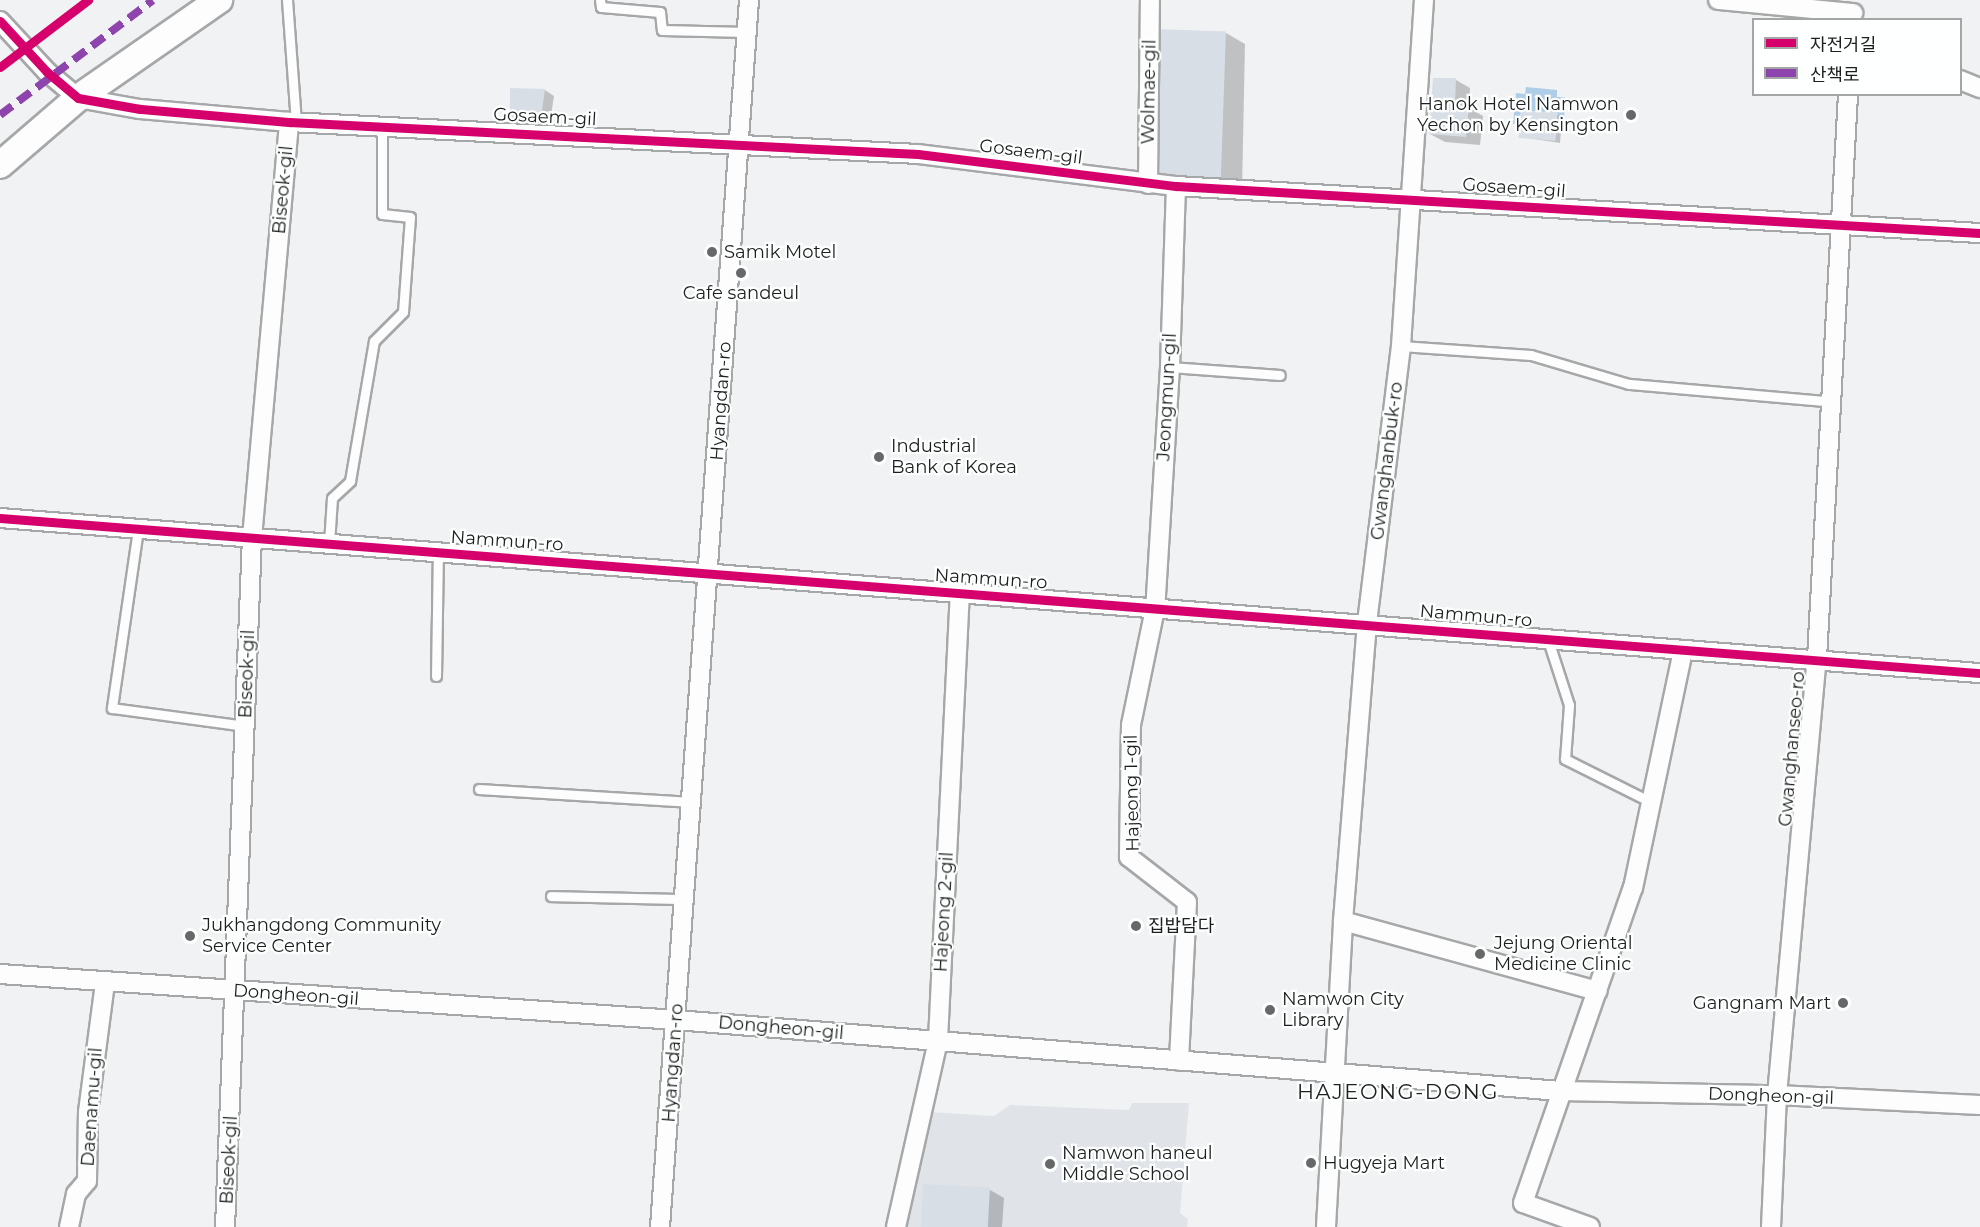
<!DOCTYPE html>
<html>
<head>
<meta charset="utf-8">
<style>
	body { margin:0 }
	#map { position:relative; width:1980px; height:1227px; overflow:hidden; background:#f1f2f3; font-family:Montserrat,"Noto Sans KR",sans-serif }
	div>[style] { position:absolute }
	.built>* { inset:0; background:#e0e4e9 }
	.water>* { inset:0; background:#b0cde8 }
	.shadow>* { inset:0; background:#0003 }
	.building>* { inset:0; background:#d8dee6; transform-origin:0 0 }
	.roads { filter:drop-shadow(2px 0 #a6a7a8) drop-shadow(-2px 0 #a6a7a8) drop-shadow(0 2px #a6a7a8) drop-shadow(0 -2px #a6a7a8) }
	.lane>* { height:9px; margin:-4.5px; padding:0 4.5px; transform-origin:4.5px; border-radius:4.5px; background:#fdfdfd }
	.street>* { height:18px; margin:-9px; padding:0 9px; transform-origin:9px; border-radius:9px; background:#fdfdfd }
	.secondary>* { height:26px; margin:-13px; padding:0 13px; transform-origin:13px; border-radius:13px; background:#fdfdfd }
	.quiet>* { height:8px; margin-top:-4px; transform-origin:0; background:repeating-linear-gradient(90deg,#8e44ad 0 15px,transparent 0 23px) }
	.cycleway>* { height:9px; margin:-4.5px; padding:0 4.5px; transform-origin:4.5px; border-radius:4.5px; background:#d6006c }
	.dots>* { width:16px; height:16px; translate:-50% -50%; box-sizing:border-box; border:3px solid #feffff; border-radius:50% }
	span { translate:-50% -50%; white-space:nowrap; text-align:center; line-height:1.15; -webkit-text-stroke:4.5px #feffff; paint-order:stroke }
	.street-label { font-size:18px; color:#1d1e1f }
	.poi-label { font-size:18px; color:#1d1e1f }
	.right { translate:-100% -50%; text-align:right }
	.left { translate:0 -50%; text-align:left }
	.quarter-label { font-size:21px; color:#1d1e1f; letter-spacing:1.5px }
	.legend { position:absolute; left:1752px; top:18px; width:210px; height:78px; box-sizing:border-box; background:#feffff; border:2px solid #a4a5a5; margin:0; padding:8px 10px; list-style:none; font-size:18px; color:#1d1e1f }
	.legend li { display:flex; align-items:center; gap:12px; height:30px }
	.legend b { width:30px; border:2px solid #a4a5a5 }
</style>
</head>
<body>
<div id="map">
	<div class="built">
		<i style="clip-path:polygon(1132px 1103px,1189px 1103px,1180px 1213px,1188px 1219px,1187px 1227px,904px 1227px,929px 1112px,994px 1116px,1010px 1105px,1129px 1110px)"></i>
	</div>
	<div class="water">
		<i style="clip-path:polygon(1526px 87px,1557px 90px,1557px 97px,1565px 97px,1564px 123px,1557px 123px,1557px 113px,1521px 110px,1520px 123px,1513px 124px,1516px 93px,1525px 94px)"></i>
	</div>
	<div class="shadow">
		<i style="clip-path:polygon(1158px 31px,1226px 33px,1245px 44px,1242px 190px,1173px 188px)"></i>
		<i style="clip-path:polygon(1456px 80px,1470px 88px,1469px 108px,1483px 116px,1480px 145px,1445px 142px,1430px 134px)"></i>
		<i style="clip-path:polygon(545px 90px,554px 96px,549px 129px,521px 128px,511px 122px)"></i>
		<i style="clip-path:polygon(1557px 115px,1562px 117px,1560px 143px,1521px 137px)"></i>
		<i style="clip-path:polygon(990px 1190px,1004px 1198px,1002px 1227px,922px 1227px)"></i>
	</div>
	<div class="building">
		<i style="left:1156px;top:29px;width:70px;height:149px;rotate:2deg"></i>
		<i style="clip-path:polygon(1433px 78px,1456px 78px,1455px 105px,1469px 106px,1466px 137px,1429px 134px)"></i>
		<i style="clip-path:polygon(510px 88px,545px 89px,540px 125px,510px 123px)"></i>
		<i style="left:1521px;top:110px;width:37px;height:28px;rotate:5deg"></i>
		<i style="left:923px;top:1184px;width:67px;height:43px;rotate:3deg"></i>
	</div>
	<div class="roads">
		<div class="lane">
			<i style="left:287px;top:0;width:123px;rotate:85.8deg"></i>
			<i style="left:600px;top:0;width:7px;rotate:82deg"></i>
			<i style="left:601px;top:7px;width:59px;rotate:4.8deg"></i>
			<i style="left:660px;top:12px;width:18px;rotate:84deg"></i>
			<i style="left:662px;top:30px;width:85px;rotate:1.3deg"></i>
			<i style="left:1401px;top:346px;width:130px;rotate:4deg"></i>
			<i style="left:1531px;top:355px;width:102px;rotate:16.5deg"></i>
			<i style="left:1629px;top:384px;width:206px;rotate:5deg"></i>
			<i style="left:1170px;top:367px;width:110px;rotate:4.2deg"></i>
			<i style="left:138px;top:529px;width:181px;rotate:98.3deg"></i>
			<i style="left:112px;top:708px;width:134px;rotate:7.7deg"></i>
			<i style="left:329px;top:544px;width:46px;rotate:-86.3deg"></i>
			<i style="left:332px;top:498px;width:25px;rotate:-43deg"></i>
			<i style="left:350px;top:481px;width:142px;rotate:-80.3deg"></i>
			<i style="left:374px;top:341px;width:41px;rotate:-45deg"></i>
			<i style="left:403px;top:312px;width:95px;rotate:-85.8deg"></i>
			<i style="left:410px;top:217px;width:28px;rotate:-174deg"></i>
			<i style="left:382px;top:214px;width:87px;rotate:-90deg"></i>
			<i style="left:1548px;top:640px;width:68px;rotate:72.1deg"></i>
			<i style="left:1569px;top:705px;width:54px;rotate:94.2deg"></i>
			<i style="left:1565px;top:759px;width:96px;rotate:26.6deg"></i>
			<i style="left:436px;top:676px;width:123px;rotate:-89.1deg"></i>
			<i style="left:479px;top:789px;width:213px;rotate:3.5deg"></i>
			<i style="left:551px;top:896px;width:134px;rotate:1.3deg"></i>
		</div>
		<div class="street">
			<i style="left:1718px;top:0;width:136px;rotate:5.5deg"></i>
			<i style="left:0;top:21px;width:69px;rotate:47.3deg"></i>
			<i style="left:47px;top:72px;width:40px;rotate:40deg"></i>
			<i style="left:78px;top:98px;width:63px;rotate:10.1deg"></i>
			<i style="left:140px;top:109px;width:150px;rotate:5deg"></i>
			<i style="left:289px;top:122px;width:630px;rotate:2.91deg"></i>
			<i style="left:918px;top:154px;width:260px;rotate:7.1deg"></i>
			<i style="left:1176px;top:186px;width:805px;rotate:3.35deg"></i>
			<i style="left:1960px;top:80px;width:22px;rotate:22deg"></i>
			<i style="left:1148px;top:184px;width:184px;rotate:-89.4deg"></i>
			<i style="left:1176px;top:186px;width:181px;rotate:91.9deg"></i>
			<i style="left:1170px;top:367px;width:242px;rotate:93.5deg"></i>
			<i style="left:1155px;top:609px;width:118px;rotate:101.7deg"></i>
			<i style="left:1131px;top:725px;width:132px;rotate:90.9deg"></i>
			<i style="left:1129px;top:857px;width:73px;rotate:37.8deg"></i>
			<i style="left:1187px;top:902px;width:159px;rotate:92.9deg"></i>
			<i style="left:0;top:518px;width:1986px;rotate:4.48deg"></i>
			<i style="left:1343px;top:921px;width:264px;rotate:15.4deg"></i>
			<i style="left:0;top:974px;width:678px;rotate:3.89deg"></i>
			<i style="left:676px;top:1020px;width:888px;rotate:4.59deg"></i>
			<i style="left:1561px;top:1091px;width:216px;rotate:1.1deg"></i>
			<i style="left:1777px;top:1095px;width:203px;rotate:2.8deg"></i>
			<i style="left:69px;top:1227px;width:34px;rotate:-78deg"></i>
			<i style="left:76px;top:1194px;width:17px;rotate:-50deg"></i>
			<i style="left:87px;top:1181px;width:69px;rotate:-89.2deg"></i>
			<i style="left:88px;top:1112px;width:131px;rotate:-82.5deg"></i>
			<i style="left:225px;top:1227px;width:690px;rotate:-87.76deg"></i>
			<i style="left:252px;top:538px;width:418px;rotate:-84.9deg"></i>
			<i style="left:660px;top:1227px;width:1230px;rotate:-85.85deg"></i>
			<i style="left:896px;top:1227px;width:192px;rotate:-77.3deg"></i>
			<i style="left:938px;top:1040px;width:448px;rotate:-87.2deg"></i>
			<i style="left:1326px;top:1227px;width:306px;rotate:-86.8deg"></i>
			<i style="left:1343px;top:921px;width:299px;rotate:-85.4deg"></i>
			<i style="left:1367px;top:623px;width:279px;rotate:-83deg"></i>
			<i style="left:1401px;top:346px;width:347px;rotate:-86.2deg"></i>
			<i style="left:1590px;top:1227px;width:71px;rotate:-160.3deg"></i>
			<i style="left:1523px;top:1203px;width:334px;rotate:-70.8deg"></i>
			<i style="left:1633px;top:888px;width:243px;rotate:-78.1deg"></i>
			<i style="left:1771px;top:1227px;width:132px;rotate:-87.4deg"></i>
			<i style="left:1777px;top:1095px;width:439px;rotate:-84.8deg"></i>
			<i style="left:1817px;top:658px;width:565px;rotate:-86.85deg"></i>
		</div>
		<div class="secondary">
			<i style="left:0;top:165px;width:103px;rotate:-40.7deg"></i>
			<i style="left:78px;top:98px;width:172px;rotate:-34.8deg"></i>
		</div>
	</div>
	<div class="quiet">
		<i style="left:0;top:115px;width:191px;rotate:-36.9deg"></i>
	</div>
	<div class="cycleway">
		<i style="left:0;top:21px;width:69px;rotate:47.3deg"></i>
		<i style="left:47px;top:72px;width:40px;rotate:40deg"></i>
		<i style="left:78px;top:98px;width:63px;rotate:10.1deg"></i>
		<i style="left:140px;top:109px;width:150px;rotate:5deg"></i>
		<i style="left:289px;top:122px;width:630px;rotate:2.91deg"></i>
		<i style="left:918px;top:154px;width:260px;rotate:7.1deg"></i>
		<i style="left:1176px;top:186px;width:805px;rotate:3.35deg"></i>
		<i style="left:0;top:67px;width:111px;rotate:-37.3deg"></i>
		<i style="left:0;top:518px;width:1986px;rotate:4.48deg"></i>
	</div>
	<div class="dots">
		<i style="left:1631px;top:115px;background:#676869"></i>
		<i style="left:712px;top:252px;background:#676869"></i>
		<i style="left:741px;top:273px;background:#676869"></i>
		<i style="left:879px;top:457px;background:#676869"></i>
		<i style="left:1136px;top:926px;background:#676869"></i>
		<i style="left:190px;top:936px;background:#676869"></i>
		<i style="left:1480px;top:954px;background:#676869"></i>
		<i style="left:1843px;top:1003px;background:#676869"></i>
		<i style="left:1270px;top:1010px;background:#676869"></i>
		<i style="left:1311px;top:1163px;background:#676869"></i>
		<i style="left:1050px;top:1164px;background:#676869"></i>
	</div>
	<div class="street-label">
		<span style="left:1149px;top:92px;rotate:-89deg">Wolmae-gil</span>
		<span style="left:545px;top:117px;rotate:3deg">Gosaem-gil</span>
		<span style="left:1031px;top:152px;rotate:7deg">Gosaem-gil</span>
		<span style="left:1514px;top:188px;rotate:4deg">Gosaem-gil</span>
		<span style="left:283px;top:190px;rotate:-85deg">Biseok-gil</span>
		<span style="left:1167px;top:397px;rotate:-87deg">Jeongmun-gil</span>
		<span style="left:721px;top:401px;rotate:-86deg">Hyangdan-ro</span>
		<span style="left:1387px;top:461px;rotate:-83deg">Gwanghanbuk-ro</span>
		<span style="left:507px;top:541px;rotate:4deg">Nammun-ro</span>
		<span style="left:991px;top:579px;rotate:4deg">Nammun-ro</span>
		<span style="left:1476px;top:616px;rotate:5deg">Nammun-ro</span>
		<span style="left:247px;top:674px;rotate:-88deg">Biseok-gil</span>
		<span style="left:1792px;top:749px;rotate:-85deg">Gwanghanseo-ro</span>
		<span style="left:1132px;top:793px;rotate:-91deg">Hajeong 1-gil</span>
		<span style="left:944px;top:912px;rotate:-87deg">Hajeong 2-gil</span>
		<span style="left:296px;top:995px;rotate:4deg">Dongheon-gil</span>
		<span style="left:781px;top:1028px;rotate:5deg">Dongheon-gil</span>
		<span style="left:673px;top:1063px;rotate:-86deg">Hyangdan-ro</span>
		<span style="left:1771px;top:1096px;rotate:2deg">Dongheon-gil</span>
		<span style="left:92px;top:1107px;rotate:-86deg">Daenamu-gil</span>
		<span style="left:229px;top:1160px;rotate:-87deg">Biseok-gil</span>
	</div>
	<div class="poi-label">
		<span class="right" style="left:1619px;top:115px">Hanok Hotel Namwon<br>Yechon by Kensington</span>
		<span class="left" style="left:724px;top:252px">Samik Motel</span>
		<span style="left:741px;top:293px">Cafe sandeul</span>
		<span class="left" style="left:891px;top:457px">Industrial<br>Bank of Korea</span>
		<span class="left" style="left:202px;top:936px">Jukhangdong Community<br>Service Center</span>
		<span class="left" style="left:1148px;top:926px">집밥담다</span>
		<span class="left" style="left:1494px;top:954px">Jejung Oriental<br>Medicine Clinic</span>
		<span class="left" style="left:1282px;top:1010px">Namwon City<br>Library</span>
		<span class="right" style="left:1831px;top:1003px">Gangnam Mart</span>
		<span class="left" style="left:1062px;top:1164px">Namwon haneul<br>Middle School</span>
		<span class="left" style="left:1323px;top:1163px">Hugyeja Mart</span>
	</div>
	<div class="quarter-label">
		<span style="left:1398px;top:1092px">HAJEONG-DONG</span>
	</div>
	<ul class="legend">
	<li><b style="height:8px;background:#d6006c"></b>자전거길</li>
	<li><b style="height:8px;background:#8e44ad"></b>산책로</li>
	</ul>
</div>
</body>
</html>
